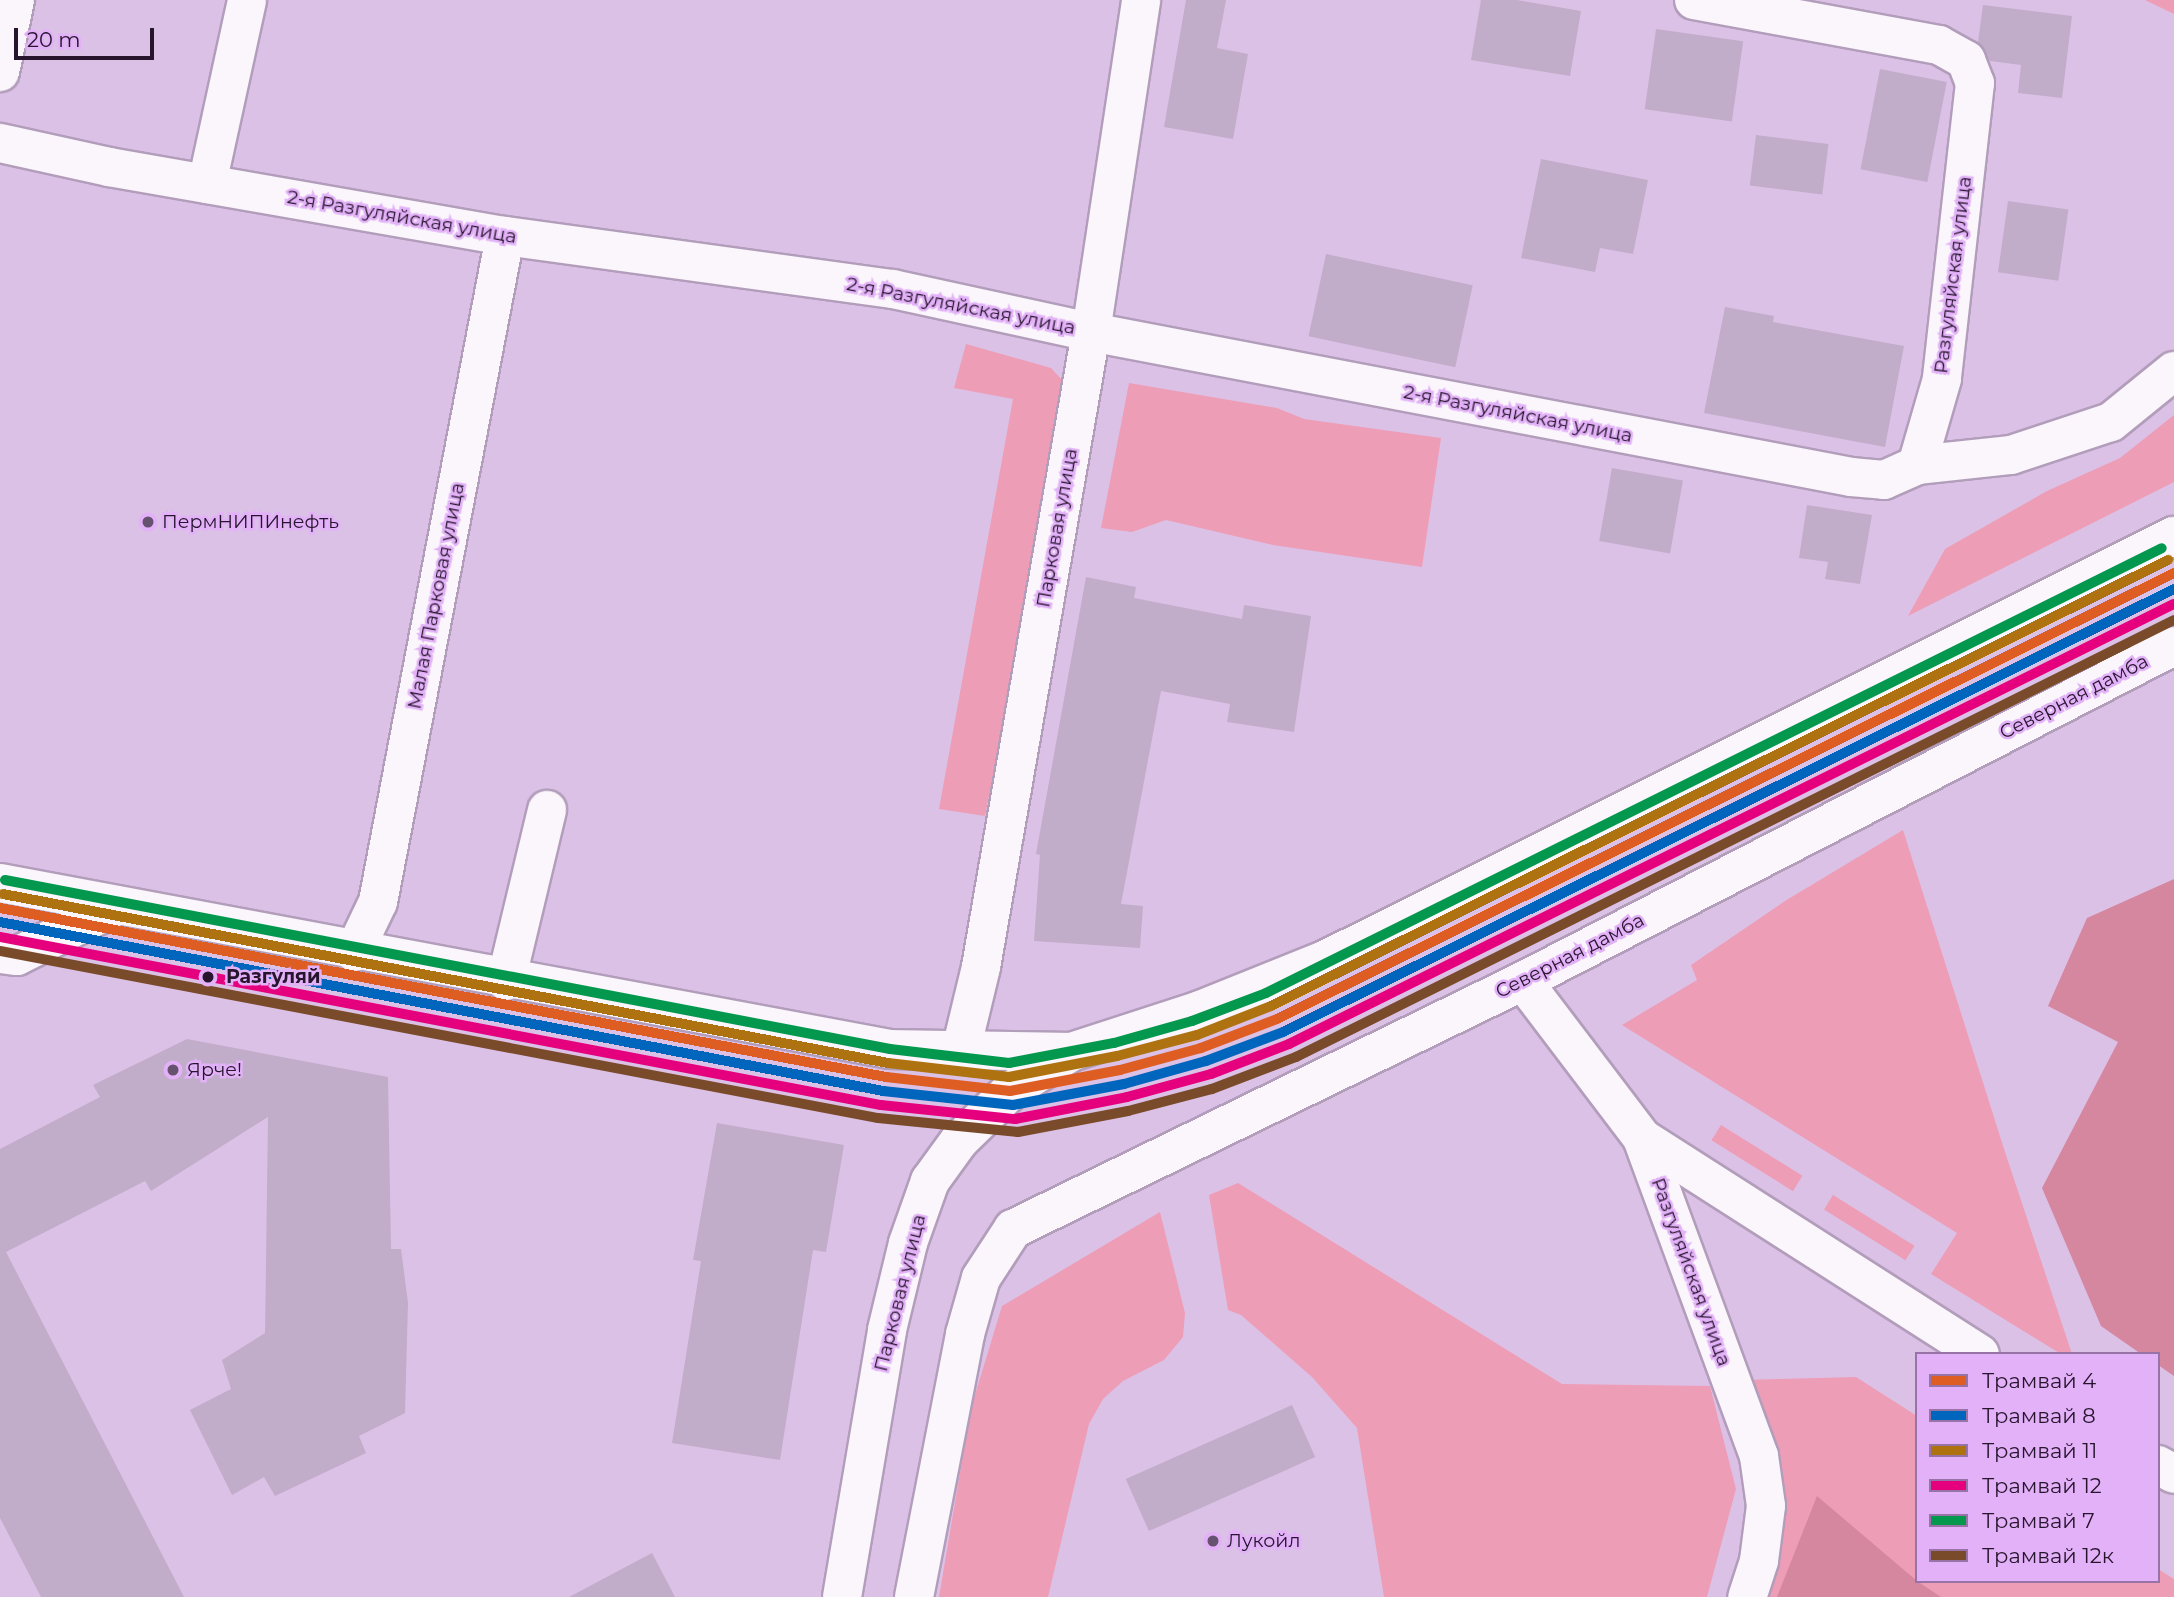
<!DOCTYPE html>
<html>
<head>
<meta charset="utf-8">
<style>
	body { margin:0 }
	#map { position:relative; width:2174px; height:1597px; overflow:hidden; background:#dcc1e7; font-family:Montserrat,sans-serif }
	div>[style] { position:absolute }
	.green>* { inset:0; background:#ed9db5; transform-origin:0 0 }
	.forest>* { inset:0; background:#d587a0 }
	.building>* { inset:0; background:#c1acca; transform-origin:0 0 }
	.roads { filter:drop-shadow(2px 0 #b29dbb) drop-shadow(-2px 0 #b29dbb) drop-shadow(0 2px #b29dbb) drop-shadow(0 -2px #b29dbb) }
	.minor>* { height:38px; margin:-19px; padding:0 19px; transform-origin:19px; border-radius:19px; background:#faf6fb }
	.major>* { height:38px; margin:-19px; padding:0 19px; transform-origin:19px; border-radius:19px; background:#faf6fb }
	.tram-1>* { height:10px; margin:-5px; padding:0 5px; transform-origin:5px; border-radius:5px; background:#de5d23 }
	.tram-2>* { height:10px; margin:-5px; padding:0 5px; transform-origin:5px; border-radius:5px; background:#0065bd }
	.tram-3>* { height:10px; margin:-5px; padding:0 5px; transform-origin:5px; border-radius:5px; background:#ae7310 }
	.tram-4>* { height:10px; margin:-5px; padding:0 5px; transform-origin:5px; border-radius:5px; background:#e5007d }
	.tram-5>* { height:10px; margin:-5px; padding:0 5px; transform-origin:5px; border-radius:5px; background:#04984e }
	.tram-6>* { height:10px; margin:-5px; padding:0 5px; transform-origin:5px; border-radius:5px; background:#7a4b2a }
	.dots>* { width:19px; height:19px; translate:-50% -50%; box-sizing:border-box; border:4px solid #e2b1f7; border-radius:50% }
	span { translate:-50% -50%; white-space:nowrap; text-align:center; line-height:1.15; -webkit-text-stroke:5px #e2b1f7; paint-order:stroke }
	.street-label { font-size:19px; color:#27152e }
	.poi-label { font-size:19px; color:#27152e }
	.left { translate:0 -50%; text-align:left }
	.stop-label { font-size:19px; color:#27152e; font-weight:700 }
	.legend { position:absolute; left:1915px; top:1352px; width:245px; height:231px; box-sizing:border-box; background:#e2b1f7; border:2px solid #9773a7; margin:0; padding:9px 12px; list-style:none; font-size:21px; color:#27152e }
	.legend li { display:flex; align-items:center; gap:14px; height:35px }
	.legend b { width:35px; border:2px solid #9773a7 }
	.scale { position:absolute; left:14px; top:28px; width:140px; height:32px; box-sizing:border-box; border:4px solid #27152e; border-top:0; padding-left:9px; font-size:21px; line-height:24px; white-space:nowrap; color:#27152e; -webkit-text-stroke:5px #e2b1f7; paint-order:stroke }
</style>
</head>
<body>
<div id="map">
	<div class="green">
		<i style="clip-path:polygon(2145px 0,2174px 0,2174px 14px)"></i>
		<i style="clip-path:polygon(966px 344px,1051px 368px,1065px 383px,1066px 412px,985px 816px,939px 809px,1013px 399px,954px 388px)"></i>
		<i style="clip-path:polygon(1129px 383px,1277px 408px,1304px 419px,1441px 438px,1422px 567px,1273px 545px,1166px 520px,1132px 532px,1101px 528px)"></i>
		<i style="clip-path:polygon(2174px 415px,2174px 482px,1908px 616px,1945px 549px,2047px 491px,2120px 458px)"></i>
		<i style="clip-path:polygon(1903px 830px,2005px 1152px,2072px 1354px,2061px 1354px,1931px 1274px,1957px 1233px,1622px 1025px,1697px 980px,1691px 965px,1785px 901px)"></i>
		<i style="left:1721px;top:1125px;width:96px;height:18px;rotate:32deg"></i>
		<i style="clip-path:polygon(1238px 1183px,1562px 1384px,1710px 1386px,1736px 1489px,1707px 1597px,1384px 1597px,1357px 1428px,1312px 1377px,1241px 1315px,1228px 1310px,1209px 1195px)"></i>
		<i style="left:1833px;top:1195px;width:96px;height:17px;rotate:32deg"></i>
		<i style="clip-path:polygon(1160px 1212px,1185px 1313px,1183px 1337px,1164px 1360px,1123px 1381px,1103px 1399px,1089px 1424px,1048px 1597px,939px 1597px,971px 1408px,1002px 1306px)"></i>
		<i style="clip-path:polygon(1856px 1377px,1917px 1416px,1917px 1581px,2158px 1581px,2158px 1569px,2174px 1579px,2174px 1597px,1756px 1597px,1742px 1380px)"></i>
	</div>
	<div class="forest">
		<i style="clip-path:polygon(2174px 879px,2174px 1376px,2158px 1365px,2158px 1354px,2141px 1354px,2101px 1326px,2042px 1188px,2118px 1042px,2048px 1006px,2087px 918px)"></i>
		<i style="clip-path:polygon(1817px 1496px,1917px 1581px,1941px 1597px,1777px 1597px)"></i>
	</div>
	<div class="building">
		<i style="clip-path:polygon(1186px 0,1226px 0,1217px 48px,1248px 54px,1233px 139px,1164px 127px)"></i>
		<i style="clip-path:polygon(1481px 0,1517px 0,1581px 11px,1570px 76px,1471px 60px)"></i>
		<i style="clip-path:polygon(1983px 5px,2072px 16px,2062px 98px,2018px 93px,2021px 65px,1990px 61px,1978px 42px)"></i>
		<i style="left:1656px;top:29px;width:88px;height:81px;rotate:8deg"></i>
		<i style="left:1880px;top:69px;width:68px;height:102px;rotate:11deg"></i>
		<i style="left:1756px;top:135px;width:73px;height:51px;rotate:7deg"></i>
		<i style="clip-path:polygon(1541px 159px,1648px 180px,1633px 254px,1600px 248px,1595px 272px,1521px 258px)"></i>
		<i style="left:2008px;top:201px;width:61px;height:72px;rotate:8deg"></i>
		<i style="left:1326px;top:254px;width:150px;height:84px;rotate:12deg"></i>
		<i style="clip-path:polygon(1725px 307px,1774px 316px,1773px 322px,1904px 346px,1885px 447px,1704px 413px)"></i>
		<i style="left:1612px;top:468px;width:72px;height:74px;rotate:10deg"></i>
		<i style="clip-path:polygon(1807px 505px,1872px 515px,1860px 584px,1825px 579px,1828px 562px,1799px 558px)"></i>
		<i style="clip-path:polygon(1086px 577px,1136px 587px,1134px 598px,1242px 619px,1244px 605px,1311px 616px,1294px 732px,1227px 722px,1230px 704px,1161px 691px,1121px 904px,1143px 906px,1140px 948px,1034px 941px,1040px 855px,1036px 854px)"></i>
		<i style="clip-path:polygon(187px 1039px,388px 1077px,391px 1249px,401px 1249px,408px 1303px,405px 1413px,359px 1436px,366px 1453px,275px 1496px,264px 1477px,232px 1495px,190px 1410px,231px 1389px,222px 1360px,265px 1333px,268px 1117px,151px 1191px,145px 1181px,6px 1252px,184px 1597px,41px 1597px,0 1518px,0 1149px,100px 1097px,93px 1085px)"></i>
		<i style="clip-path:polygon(717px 1123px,844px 1145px,826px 1252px,813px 1250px,780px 1460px,672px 1443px,701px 1261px,693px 1260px)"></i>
		<i style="left:1292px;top:1405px;width:57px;height:182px;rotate:66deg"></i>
		<i style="clip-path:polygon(652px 1553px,675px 1597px,569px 1597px)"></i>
	</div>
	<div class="roads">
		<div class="minor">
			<i style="left:1694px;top:0;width:249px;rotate:10.4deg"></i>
			<i style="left:1939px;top:45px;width:31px;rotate:29deg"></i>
			<i style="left:1966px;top:60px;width:25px;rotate:69deg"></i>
			<i style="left:1975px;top:83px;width:298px;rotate:96.4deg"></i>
			<i style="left:1942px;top:379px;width:90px;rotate:106.2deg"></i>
			<i style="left:0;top:72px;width:74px;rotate:-78.2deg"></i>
			<i style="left:0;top:143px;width:112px;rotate:12.4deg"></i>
			<i style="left:109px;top:167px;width:402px;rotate:9.9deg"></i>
			<i style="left:505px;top:236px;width:392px;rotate:7.8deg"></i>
			<i style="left:893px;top:289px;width:203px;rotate:12.3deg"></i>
			<i style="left:1091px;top:332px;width:774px;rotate:10.8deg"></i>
			<i style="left:1851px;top:477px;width:33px;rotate:5deg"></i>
			<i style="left:1884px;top:480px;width:36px;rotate:-24deg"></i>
			<i style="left:1917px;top:465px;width:95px;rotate:-6.1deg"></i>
			<i style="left:2011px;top:455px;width:105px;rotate:-18.3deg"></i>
			<i style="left:2111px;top:422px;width:81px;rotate:-39deg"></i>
			<i style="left:207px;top:184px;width:188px;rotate:-77.7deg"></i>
			<i style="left:354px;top:952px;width:55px;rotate:-64.4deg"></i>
			<i style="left:378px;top:902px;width:678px;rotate:-79.2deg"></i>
			<i style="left:506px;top:981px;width:176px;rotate:-76.5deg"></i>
			<i style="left:1523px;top:981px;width:197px;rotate:52.8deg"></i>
			<i style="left:1642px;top:1138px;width:339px;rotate:69.8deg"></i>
			<i style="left:1759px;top:1456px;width:50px;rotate:82deg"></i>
			<i style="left:1766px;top:1506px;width:55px;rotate:97.3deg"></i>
			<i style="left:1759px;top:1561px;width:38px;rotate:108deg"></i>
			<i style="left:960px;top:1054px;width:89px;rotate:-76.4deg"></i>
			<i style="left:981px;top:967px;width:644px;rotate:-80.17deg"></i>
			<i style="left:1091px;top:332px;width:336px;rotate:-81.4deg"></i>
			<i style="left:1642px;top:1138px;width:401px;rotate:32.6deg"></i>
			<i style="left:2158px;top:1465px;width:18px;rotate:29deg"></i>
		</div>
		<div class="major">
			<i style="left:0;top:883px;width:905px;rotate:10.57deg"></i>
			<i style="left:890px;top:1049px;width:181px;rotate:0.9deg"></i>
			<i style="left:0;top:954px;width:17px;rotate:7deg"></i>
			<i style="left:17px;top:956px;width:112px;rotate:-26.6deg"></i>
			<i style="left:842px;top:1597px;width:271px;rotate:-80.4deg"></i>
			<i style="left:887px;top:1330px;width:89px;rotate:-76.4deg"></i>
			<i style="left:908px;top:1243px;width:66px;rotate:-70.5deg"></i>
			<i style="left:930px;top:1181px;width:49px;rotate:-54.1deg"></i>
			<i style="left:959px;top:1141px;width:71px;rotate:-44.4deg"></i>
			<i style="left:1010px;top:1091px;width:72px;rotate:-32.6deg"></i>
			<i style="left:1071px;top:1052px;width:136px;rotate:-18deg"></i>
			<i style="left:1200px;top:1010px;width:137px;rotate:-21.9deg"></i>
			<i style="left:1327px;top:959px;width:947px;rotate:-26.54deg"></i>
			<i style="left:914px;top:1597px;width:268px;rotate:-79deg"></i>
			<i style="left:965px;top:1334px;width:58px;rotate:-74.1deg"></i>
			<i style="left:981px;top:1278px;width:59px;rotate:-56.9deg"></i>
			<i style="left:1013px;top:1229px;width:567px;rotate:-25.93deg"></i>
			<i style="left:1523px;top:981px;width:732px;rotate:-27.23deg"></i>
		</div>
	</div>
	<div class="tram-1">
		<i style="left:0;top:908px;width:902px;rotate:10.8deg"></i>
		<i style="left:886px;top:1077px;width:125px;rotate:6.4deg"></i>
		<i style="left:1010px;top:1091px;width:112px;rotate:-10.8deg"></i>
		<i style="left:1120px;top:1070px;width:84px;rotate:-15.2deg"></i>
		<i style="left:1201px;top:1048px;width:81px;rotate:-20.9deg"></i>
		<i style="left:1277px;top:1019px;width:1002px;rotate:-26.44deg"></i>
	</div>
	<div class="tram-2">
		<i style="left:0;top:922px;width:899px;rotate:10.83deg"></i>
		<i style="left:883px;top:1091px;width:131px;rotate:6.1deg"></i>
		<i style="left:1013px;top:1105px;width:113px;rotate:-10.7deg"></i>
		<i style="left:1124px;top:1084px;width:85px;rotate:-15.7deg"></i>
		<i style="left:1206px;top:1061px;width:82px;rotate:-20.6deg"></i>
		<i style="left:1283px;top:1032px;width:995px;rotate:-26.44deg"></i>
	</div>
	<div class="tram-3">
		<i style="left:3px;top:894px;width:901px;rotate:10.81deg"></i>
		<i style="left:888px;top:1063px;width:122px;rotate:6.6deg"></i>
		<i style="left:1009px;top:1077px;width:110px;rotate:-11deg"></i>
		<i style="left:1117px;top:1056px;width:83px;rotate:-14.7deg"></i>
		<i style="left:1197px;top:1035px;width:79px;rotate:-21.4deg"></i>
		<i style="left:1271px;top:1006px;width:1002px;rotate:-26.44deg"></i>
	</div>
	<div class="tram-4">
		<i style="left:0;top:937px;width:897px;rotate:10.8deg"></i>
		<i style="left:881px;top:1105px;width:135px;rotate:6deg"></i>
		<i style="left:1015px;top:1119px;width:114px;rotate:-11.1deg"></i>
		<i style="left:1127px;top:1097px;width:87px;rotate:-15.3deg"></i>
		<i style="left:1211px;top:1074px;width:84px;rotate:-21deg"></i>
		<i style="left:1289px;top:1044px;width:988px;rotate:-26.44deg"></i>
	</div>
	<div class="tram-5">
		<i style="left:5px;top:880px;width:901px;rotate:10.81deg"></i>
		<i style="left:890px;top:1049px;width:120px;rotate:6.7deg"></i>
		<i style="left:1009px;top:1063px;width:107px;rotate:-10.8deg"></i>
		<i style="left:1114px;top:1043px;width:81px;rotate:-15.8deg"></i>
		<i style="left:1192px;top:1021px;width:79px;rotate:-20.7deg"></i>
		<i style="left:1266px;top:993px;width:1000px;rotate:-26.41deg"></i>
	</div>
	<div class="tram-6">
		<i style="left:0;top:951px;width:894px;rotate:10.77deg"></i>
		<i style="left:878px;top:1118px;width:141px;rotate:5.7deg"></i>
		<i style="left:1018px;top:1132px;width:112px;rotate:-10.8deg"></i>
		<i style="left:1128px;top:1111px;width:87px;rotate:-14.7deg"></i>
		<i style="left:1212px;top:1089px;width:90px;rotate:-20.9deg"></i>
		<i style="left:1296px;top:1057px;width:981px;rotate:-26.46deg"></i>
	</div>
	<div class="dots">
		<i style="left:148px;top:522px;background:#66516f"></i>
		<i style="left:208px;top:977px;background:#27152e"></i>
		<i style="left:173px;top:1070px;background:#66516f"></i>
		<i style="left:1213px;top:1541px;background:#66516f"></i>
	</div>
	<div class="street-label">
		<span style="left:402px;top:217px;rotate:10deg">2-я Разгуляйская улица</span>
		<span style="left:1953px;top:275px;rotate:-83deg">Разгуляйская улица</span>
		<span style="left:961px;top:306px;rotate:11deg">2-я Разгуляйская улица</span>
		<span style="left:1518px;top:414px;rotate:11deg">2-я Разгуляйская улица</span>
		<span style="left:1057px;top:528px;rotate:-80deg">Парковая улица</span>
		<span style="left:436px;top:596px;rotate:-79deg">Малая Парковая улица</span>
		<span style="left:2074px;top:697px;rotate:-27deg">Северная дамба</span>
		<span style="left:1570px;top:956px;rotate:-27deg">Северная дамба</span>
		<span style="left:1691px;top:1272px;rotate:70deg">Разгуляйская улица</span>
		<span style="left:900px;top:1293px;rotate:-76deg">Парковая улица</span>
	</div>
	<div class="poi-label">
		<span class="left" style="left:162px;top:522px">ПермНИПИнефть</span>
		<span class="left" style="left:187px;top:1070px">Ярче!</span>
		<span class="left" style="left:1227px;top:1541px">Лукойл</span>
	</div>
	<div class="stop-label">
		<span class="left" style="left:226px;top:977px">Разгуляй</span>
	</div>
	<ul class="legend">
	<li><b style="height:9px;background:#de5d23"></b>Трамвай 4</li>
	<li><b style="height:9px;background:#0065bd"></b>Трамвай 8</li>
	<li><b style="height:9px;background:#ae7310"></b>Трамвай 11</li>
	<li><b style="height:9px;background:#e5007d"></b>Трамвай 12</li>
	<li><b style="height:9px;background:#04984e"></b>Трамвай 7</li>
	<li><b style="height:9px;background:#7a4b2a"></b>Трамвай 12к</li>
	</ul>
	<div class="scale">20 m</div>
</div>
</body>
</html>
